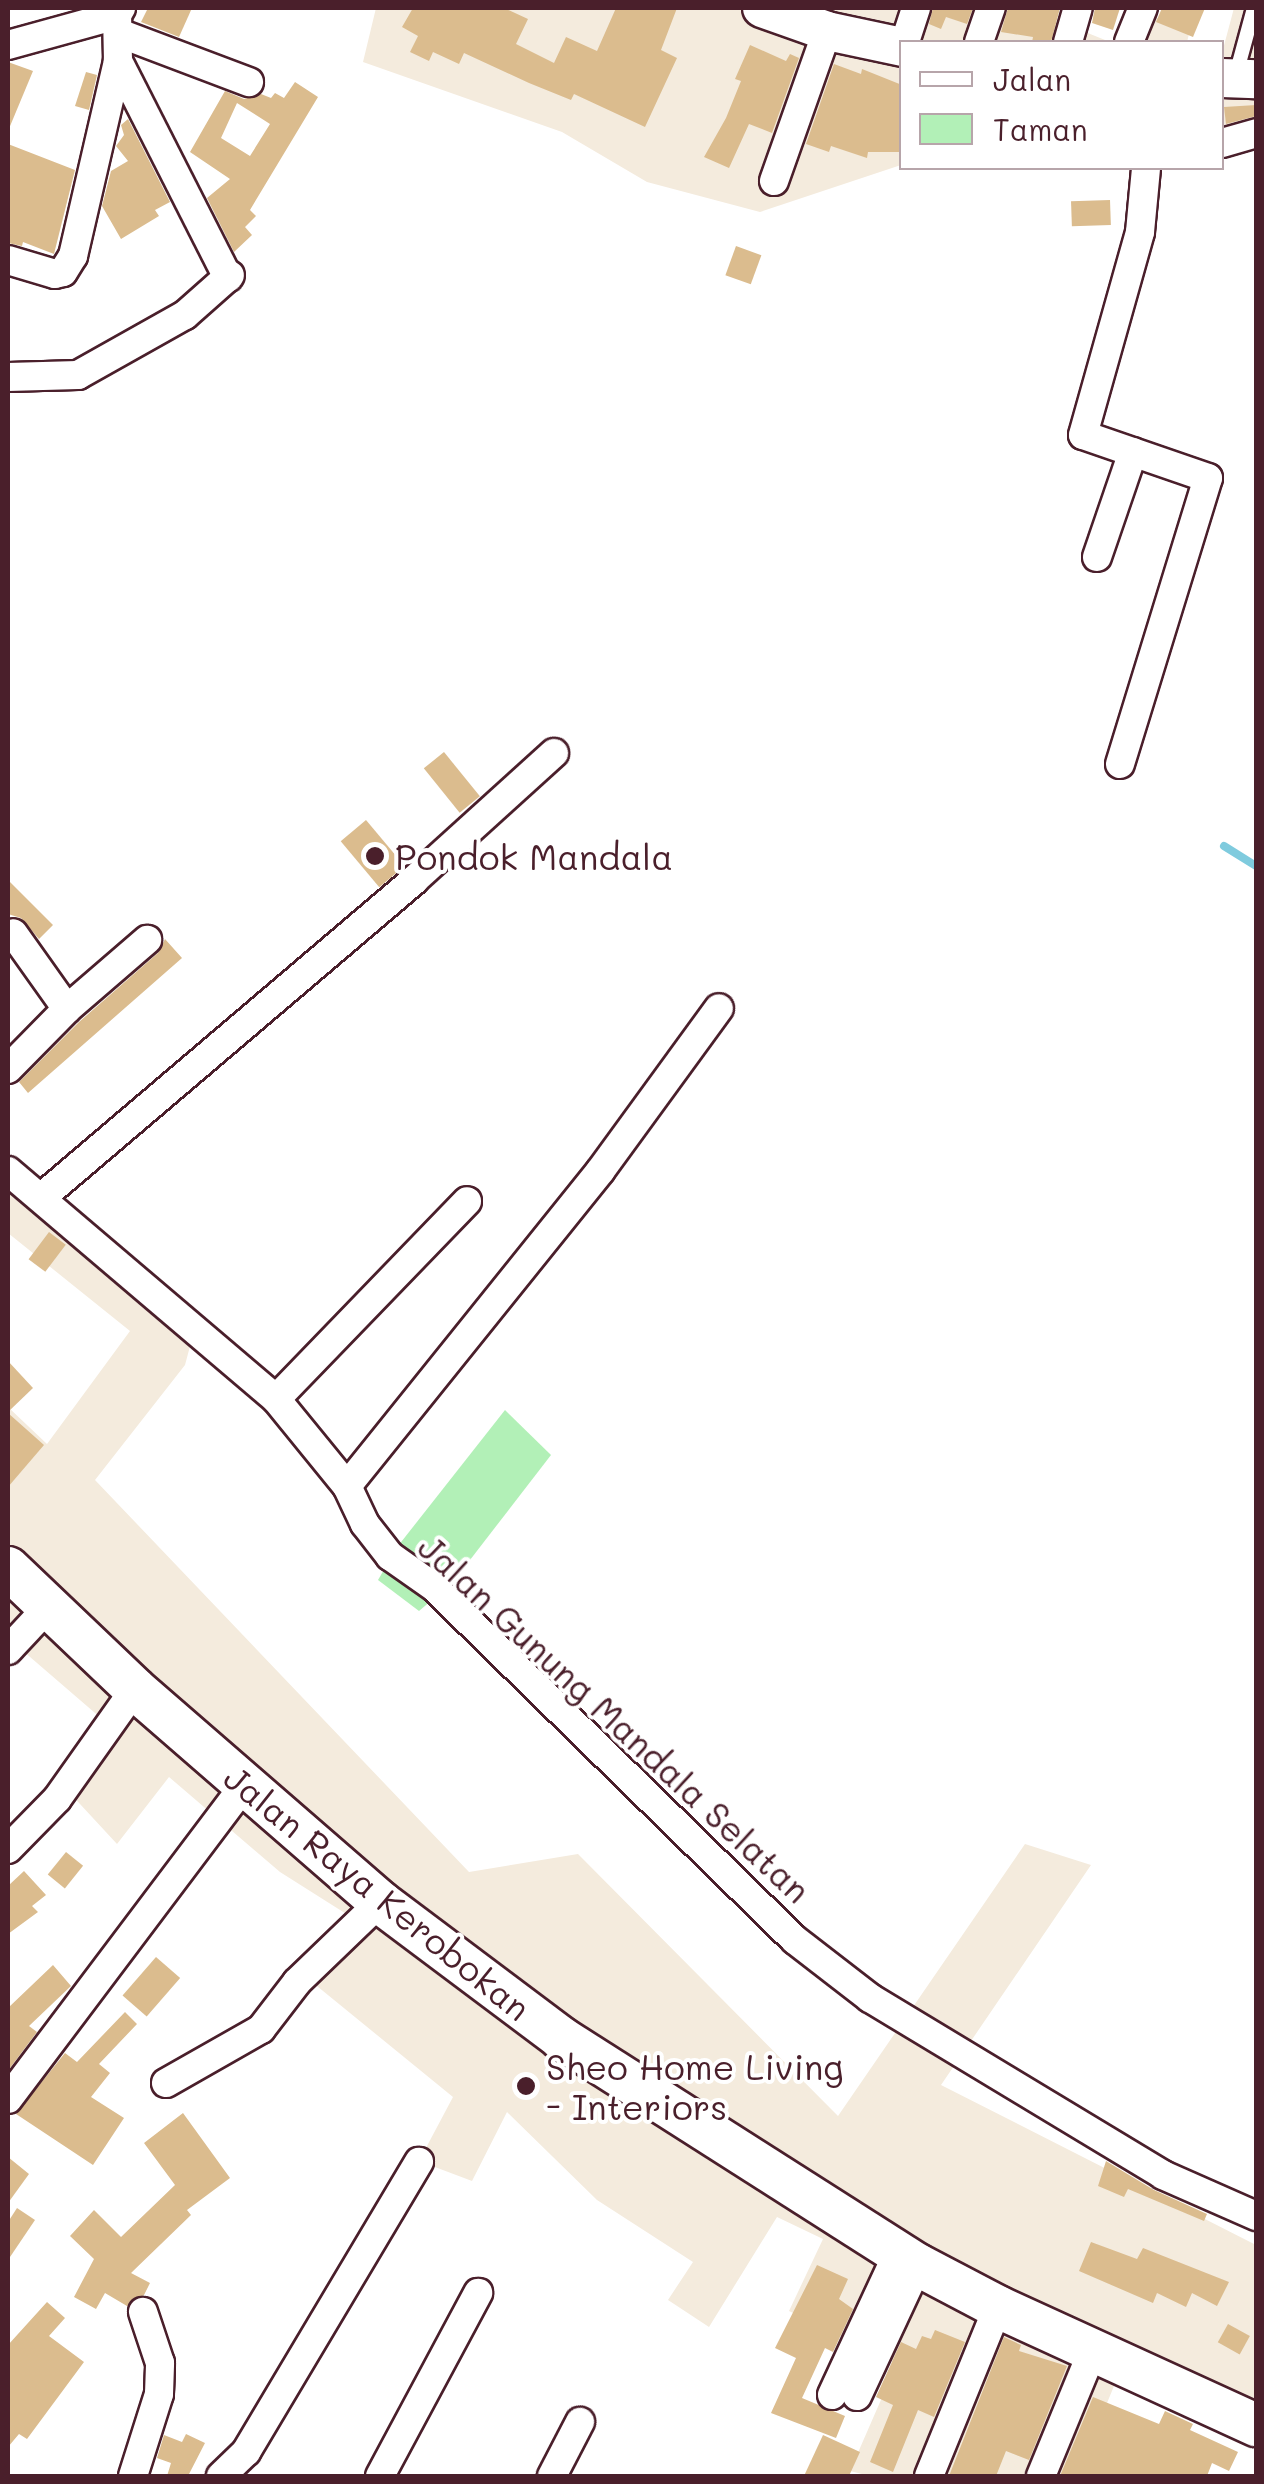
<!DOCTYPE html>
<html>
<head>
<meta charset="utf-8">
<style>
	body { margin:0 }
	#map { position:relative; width:1264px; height:2484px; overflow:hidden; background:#fff; font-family:Mali,sans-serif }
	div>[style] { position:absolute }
	.built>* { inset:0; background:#f4ebdd }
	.green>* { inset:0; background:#b2f0b7 }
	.stream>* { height:8px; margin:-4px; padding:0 4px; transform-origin:4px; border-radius:4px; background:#7fcbde }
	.building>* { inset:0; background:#dbbc8e; transform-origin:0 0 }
	.roads { filter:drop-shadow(2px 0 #4a1f2b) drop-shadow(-2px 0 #4a1f2b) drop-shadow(0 2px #4a1f2b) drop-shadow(0 -2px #4a1f2b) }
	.lane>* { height:14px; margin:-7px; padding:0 7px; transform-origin:7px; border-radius:7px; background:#fff }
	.street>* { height:28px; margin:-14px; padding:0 14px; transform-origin:14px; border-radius:14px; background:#fff }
	.secondary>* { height:38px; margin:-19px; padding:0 19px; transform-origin:19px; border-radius:19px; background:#fff }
	.primary>* { height:42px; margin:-21px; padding:0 21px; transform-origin:21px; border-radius:21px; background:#fff }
	.dots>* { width:28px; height:28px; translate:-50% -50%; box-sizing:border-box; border:5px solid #fff; border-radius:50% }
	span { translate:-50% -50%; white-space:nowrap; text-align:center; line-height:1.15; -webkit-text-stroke:8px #fff; paint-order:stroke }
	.poi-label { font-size:35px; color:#4a1f2b }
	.left { translate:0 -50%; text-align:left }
	.street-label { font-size:35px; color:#4a1f2b }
	.frame { position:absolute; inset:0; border:10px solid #4a1f2b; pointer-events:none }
	.legend { position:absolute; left:899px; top:40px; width:325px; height:130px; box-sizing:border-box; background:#fff; border:2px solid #b7a5aa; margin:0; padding:12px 18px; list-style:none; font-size:30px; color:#4a1f2b }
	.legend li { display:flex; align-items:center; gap:20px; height:50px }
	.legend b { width:50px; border:2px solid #b7a5aa }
</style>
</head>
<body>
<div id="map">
	<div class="built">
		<i style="clip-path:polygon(376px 8px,980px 8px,1063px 23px,1110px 42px,902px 42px,901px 165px,760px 212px,647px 182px,562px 132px,363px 62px)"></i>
		<i style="clip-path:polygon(1234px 8px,1256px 8px,1256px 131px,1222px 140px,1222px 53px)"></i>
		<i style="clip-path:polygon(1135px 10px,1190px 30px,1187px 42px,1124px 42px)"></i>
		<i style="clip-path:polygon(13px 1158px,55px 1212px,197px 1320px,185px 1365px,95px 1480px,469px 1872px,578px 1854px,838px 2116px,1025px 1844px,1091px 1865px,941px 2085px,1256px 2245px,1256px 2439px,1121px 2369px,1077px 2476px,870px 2476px,850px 2471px,897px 2363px,789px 2311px,823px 2239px,777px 2217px,709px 2327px,668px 2300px,693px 2262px,597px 2200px,507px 2112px,472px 2181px,419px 2161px,453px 2097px,312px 1982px,359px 1922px,280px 1872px,169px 1777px,117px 1844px,55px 1777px,102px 1719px,8px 1638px,8px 1407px,47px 1444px,130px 1331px,8px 1233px,8px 1163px)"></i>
	</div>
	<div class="green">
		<i style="clip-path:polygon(505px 1410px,551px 1455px,453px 1582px,419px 1611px,378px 1580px,398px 1546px)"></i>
	</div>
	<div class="stream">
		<i style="left:1224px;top:846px;width:38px;rotate:32deg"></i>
	</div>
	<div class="building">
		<i style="clip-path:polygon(148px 8px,192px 8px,179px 37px,141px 22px)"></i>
		<i style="clip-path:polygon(413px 8px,504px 8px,528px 19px,516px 44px,554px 63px,566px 37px,597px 51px,616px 8px,677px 8px,661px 50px,677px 58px,645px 127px,574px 94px,571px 100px,529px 83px,464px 53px,459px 64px,433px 52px,429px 61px,410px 52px,418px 36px,402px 27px)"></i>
		<i style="clip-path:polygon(933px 8px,973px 8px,967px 24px,946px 17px,941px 29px,929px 24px)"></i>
		<i style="clip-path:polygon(1008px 8px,1060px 8px,1051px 42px,1032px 42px,1033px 37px,1001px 32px)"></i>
		<i style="clip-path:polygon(1095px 8px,1120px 8px,1113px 30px,1092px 23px)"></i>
		<i style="clip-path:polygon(1162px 8px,1205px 8px,1193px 37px,1156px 22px)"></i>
		<i style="clip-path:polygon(750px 45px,786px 61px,790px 54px,799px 58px,772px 133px,749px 124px,729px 168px,704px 157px,726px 118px,741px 81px,735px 79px)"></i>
		<i style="clip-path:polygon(8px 62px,33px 71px,8px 131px)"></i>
		<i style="clip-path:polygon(834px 64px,861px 74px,862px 69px,902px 85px,902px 152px,868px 152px,867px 158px,831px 146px,829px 152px,806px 144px)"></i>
		<i style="clip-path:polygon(86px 72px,97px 75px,89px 110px,75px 106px)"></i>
		<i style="clip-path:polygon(evenodd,295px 82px,318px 97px,250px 210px,256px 216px,245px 227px,252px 235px,234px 252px,207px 198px,230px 179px,190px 152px,225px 91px,244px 99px,261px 94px,271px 98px,275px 93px,284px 98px,295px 82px,237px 103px,270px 124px,250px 156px,221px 138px,237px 103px)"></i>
		<i style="clip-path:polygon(1256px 105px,1256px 116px,1226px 124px,1224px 107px)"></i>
		<i style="clip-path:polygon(128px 119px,170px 202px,155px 210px,159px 216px,121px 239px,102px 206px,111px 171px,128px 161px,116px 146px,124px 135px,121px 125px)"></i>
		<i style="clip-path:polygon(8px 144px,75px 170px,54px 254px,23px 242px,22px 246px,8px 243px)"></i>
		<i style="left:1110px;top:200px;width:25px;height:39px;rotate:88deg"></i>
		<i style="left:736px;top:246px;width:27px;height:31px;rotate:20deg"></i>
		<i style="left:444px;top:752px;width:57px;height:26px;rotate:51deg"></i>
		<i style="left:366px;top:820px;width:60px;height:33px;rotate:50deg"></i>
		<i style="clip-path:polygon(8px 880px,53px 925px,39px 939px,21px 918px,8px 914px)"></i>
		<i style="clip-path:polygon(165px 939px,182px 958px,28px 1093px,19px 1082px,79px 1022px,158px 953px)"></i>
		<i style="left:49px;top:1232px;width:21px;height:34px;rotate:37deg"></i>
		<i style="clip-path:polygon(8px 1361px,33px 1388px,8px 1412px)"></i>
		<i style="clip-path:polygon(8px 1413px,44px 1445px,8px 1487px)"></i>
		<i style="left:66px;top:1852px;width:22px;height:29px;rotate:39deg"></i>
		<i style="clip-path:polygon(24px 1871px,46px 1895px,32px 1906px,38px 1912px,8px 1934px,8px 1886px)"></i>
		<i style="left:156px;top:1957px;width:32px;height:51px;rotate:41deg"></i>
		<i style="clip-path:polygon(53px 1965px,71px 1986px,29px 2026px,37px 2032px,10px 2068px,8px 2008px)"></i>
		<i style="clip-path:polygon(125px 2012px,137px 2024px,99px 2064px,110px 2073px,91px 2097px,124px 2118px,93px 2165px,16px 2114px,65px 2053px,77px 2062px)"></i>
		<i style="clip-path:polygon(183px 2113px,230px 2178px,187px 2210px,191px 2215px,131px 2273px,150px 2283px,144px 2295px,127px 2306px,105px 2293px,96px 2309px,74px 2297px,94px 2259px,70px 2236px,94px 2210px,121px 2237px,175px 2185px,144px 2143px)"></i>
		<i style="clip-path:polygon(8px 2157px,29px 2174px,8px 2203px)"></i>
		<i style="clip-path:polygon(1106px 2161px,1154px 2190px,1207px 2214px,1204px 2221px,1128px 2189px,1124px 2197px,1098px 2186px)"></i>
		<i style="clip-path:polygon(17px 2208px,35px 2220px,8px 2260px,8px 2222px)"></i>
		<i style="clip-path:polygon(1091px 2242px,1137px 2259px,1143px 2248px,1229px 2282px,1217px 2306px,1192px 2293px,1186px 2307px,1157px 2293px,1153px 2303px,1079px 2271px)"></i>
		<i style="clip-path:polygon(817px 2265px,848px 2279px,839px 2299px,853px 2309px,833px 2352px,825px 2348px,802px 2398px,845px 2416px,836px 2438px,771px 2413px,796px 2358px,775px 2348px)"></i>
		<i style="clip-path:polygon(47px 2302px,65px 2318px,49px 2336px,84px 2362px,27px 2439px,19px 2434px,8px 2447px,8px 2345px)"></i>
		<i style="left:1228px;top:2324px;width:25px;height:21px;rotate:29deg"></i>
		<i style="clip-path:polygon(935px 2330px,965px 2342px,934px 2417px,918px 2410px,893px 2472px,870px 2462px,893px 2405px,876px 2397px,901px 2342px,916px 2349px,922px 2336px,931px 2339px)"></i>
		<i style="clip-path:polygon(1004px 2337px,1021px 2345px,1019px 2351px,1067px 2366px,1029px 2460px,1006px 2451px,996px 2476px,949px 2476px)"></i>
		<i style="clip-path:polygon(1093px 2397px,1159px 2424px,1165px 2411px,1193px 2424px,1190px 2430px,1238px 2452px,1229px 2471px,1212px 2463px,1207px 2476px,1060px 2476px)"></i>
		<i style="clip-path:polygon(186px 2434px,205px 2443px,188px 2476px,167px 2476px,171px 2463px,157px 2458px,164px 2435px,182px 2442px)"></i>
		<i style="clip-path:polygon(823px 2435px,860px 2452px,849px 2476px,804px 2476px)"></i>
	</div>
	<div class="roads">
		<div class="lane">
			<i style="left:1235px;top:78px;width:73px;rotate:-74.8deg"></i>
		</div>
		<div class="street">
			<i style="left:119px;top:33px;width:139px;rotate:20.7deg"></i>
			<i style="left:905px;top:42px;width:36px;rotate:-72deg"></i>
			<i style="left:979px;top:42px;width:36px;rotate:-71deg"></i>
			<i style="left:1068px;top:42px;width:35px;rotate:-74deg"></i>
			<i style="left:1129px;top:42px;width:37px;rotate:-68deg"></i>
			<i style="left:8px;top:45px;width:113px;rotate:-15.4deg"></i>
			<i style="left:117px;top:15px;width:8px;rotate:-60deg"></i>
			<i style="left:118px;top:61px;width:243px;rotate:63.1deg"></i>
			<i style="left:1222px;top:143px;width:35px;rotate:-16deg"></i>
			<i style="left:774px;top:181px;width:159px;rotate:-70.5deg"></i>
			<i style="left:8px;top:260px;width:49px;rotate:16.6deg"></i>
			<i style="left:55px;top:274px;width:8px;rotate:-14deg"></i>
			<i style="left:63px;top:272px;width:19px;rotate:-58deg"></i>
			<i style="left:73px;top:256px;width:200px;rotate:-77deg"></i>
			<i style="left:118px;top:61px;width:46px;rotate:-91.2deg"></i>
			<i style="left:8px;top:377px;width:70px;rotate:-1.6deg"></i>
			<i style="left:78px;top:375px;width:123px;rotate:-29.3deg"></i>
			<i style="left:185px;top:315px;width:60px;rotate:-41.6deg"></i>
			<i style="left:1097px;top:557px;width:111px;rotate:-71.1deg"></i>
			<i style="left:1120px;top:764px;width:299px;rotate:-72.9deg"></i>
			<i style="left:1208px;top:478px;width:132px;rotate:-161deg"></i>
			<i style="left:1083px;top:435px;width:211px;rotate:-74.3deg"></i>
			<i style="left:1140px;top:232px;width:64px;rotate:-84.6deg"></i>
			<i style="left:67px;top:1009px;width:106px;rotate:-40.8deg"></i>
			<i style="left:8px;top:1069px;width:84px;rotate:-45.5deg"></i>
			<i style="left:67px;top:1009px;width:93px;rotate:-125.4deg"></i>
			<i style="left:8px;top:1171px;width:352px;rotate:40.4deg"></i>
			<i style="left:276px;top:1399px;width:112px;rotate:50.8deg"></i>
			<i style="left:347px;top:1486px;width:42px;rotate:64.7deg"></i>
			<i style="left:365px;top:1524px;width:41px;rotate:52deg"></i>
			<i style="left:390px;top:1556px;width:54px;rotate:35.2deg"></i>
			<i style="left:434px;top:1587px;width:505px;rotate:44.36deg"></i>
			<i style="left:795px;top:1940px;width:95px;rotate:37.7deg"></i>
			<i style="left:870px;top:1998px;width:342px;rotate:31.1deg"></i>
			<i style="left:1163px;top:2175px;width:102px;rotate:23.8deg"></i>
			<i style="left:42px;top:1197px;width:489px;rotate:-40.4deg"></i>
			<i style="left:414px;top:880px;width:189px;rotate:-42.2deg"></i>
			<i style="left:276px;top:1399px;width:275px;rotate:-46deg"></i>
			<i style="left:347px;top:1486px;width:405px;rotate:-51.2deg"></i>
			<i style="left:601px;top:1170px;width:200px;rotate:-53.9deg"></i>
			<i style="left:8px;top:1650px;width:60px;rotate:-47deg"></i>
			<i style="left:8px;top:1849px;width:70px;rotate:-45.6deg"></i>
			<i style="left:57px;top:1799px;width:135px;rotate:-54.7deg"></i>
			<i style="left:166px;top:2083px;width:109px;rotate:-29.6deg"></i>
			<i style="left:261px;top:2029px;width:59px;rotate:-52.5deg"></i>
			<i style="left:297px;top:1982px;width:115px;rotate:-43.9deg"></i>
			<i style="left:8px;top:2099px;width:392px;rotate:-53deg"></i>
			<i style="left:832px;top:2395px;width:157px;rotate:-65.1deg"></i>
			<i style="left:857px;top:2396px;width:145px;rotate:-65deg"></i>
			<i style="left:133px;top:2476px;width:86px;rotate:-72.4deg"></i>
			<i style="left:159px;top:2394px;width:31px;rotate:-88deg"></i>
			<i style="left:160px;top:2363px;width:54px;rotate:-108.4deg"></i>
			<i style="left:221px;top:2476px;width:35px;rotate:-44deg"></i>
			<i style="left:246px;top:2452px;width:338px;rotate:-59.2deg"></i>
			<i style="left:380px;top:2476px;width:208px;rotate:-61.8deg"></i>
			<i style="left:552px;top:2476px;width:61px;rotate:-62.6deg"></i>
			<i style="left:929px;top:2476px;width:183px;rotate:-67.8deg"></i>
			<i style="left:1041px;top:2476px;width:136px;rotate:-67.6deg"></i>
		</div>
		<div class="secondary">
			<i style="left:762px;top:8px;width:69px;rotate:19.5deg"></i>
			<i style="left:827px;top:31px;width:77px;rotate:12deg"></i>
			<i style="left:1222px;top:78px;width:34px;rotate:2deg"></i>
		</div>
		<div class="primary">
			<i style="left:8px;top:1568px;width:175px;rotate:43.6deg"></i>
			<i style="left:135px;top:1689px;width:325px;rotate:41deg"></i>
			<i style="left:380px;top:1902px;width:226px;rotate:36.9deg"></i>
			<i style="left:561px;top:2038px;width:423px;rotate:32.5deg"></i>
			<i style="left:918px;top:2265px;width:90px;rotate:27.7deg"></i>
			<i style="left:998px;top:2307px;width:284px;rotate:24.6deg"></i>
		</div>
	</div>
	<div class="dots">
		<i style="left:375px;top:856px;background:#4a1f2b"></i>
		<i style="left:526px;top:2086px;background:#4a1f2b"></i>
	</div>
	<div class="poi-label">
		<span class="left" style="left:395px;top:856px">Pondok Mandala</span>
		<span class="left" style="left:546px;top:2086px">Sheo Home Living<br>- Interiors</span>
	</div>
	<div class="street-label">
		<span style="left:615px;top:1718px;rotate:43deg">Jalan Gunung Mandala Selatan</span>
		<span style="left:378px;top:1892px;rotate:39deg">Jalan Raya Kerobokan</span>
	</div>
	<div class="frame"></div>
	<ul class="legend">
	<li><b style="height:12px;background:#fff"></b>Jalan</li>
	<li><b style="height:28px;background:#b2f0b7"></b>Taman</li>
	</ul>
</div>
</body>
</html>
